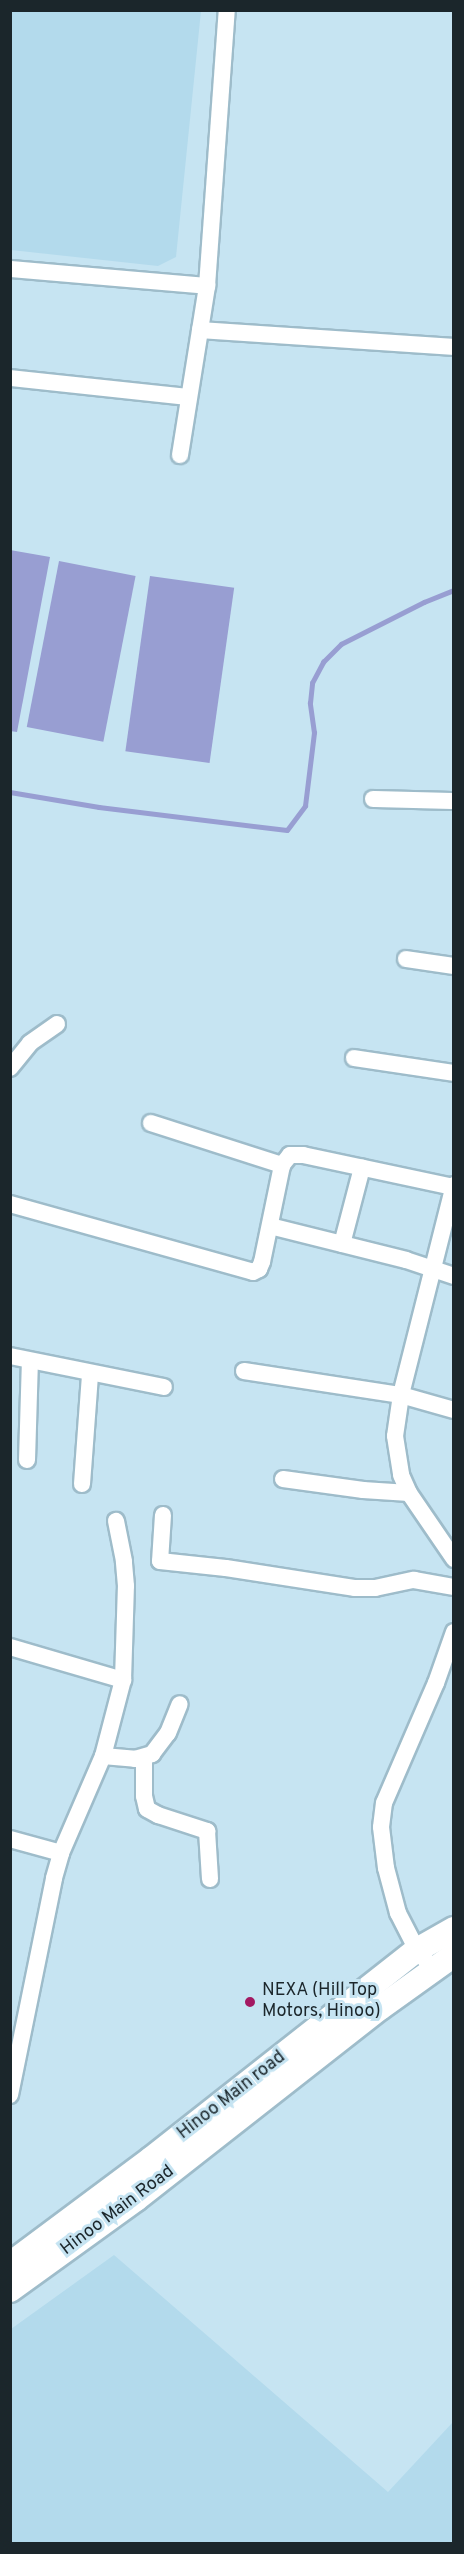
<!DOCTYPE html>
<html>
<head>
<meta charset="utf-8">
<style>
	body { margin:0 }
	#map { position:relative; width:464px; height:2554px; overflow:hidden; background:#c6e4f2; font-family:Overpass,sans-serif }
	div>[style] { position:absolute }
	.built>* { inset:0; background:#b3daec }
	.water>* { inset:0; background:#989ed2; transform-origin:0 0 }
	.stream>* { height:4.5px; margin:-2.25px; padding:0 2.25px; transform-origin:2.25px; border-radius:2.25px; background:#989ed2 }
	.roads { filter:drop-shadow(2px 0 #9ebcca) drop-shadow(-2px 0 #9ebcca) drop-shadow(0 2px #9ebcca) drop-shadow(0 -2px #9ebcca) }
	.street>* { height:16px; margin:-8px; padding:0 8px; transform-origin:8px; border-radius:8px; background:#fff }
	.secondary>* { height:24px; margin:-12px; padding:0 12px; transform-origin:12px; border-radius:12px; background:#fff }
	.dots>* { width:16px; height:16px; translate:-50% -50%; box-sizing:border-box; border:3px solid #c6e4f2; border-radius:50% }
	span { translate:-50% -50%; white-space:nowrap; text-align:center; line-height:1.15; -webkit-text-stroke:6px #c6e4f2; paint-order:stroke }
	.poi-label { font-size:18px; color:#1b262b }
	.left { translate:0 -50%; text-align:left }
	.street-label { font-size:18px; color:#1b262b }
	.frame { position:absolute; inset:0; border:12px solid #1b262b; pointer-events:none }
</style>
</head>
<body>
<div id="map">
	<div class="built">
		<i style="clip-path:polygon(11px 10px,201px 11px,176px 257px,158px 266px,11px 250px)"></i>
		<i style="clip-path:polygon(114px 2255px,388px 2492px,453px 2422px,453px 2543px,11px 2543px,11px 2329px)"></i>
	</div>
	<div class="water">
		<i style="clip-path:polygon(10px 550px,50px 557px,17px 732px,10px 731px)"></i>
		<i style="left:59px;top:561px;width:78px;height:169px;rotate:11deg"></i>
		<i style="left:150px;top:576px;width:85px;height:177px;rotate:8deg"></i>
	</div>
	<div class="stream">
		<i style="left:10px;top:792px;width:90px;rotate:9.6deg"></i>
		<i style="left:99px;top:807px;width:189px;rotate:7deg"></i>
		<i style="left:287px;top:830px;width:30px;rotate:-53deg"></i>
		<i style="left:305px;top:806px;width:74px;rotate:-83deg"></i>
		<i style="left:314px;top:733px;width:30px;rotate:-98deg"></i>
		<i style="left:310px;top:703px;width:20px;rotate:-84deg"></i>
		<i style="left:312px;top:683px;width:24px;rotate:-62deg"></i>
		<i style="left:323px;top:662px;width:25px;rotate:-45deg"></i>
		<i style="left:341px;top:644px;width:93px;rotate:-26.8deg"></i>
		<i style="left:424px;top:602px;width:32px;rotate:-22deg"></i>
	</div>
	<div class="roads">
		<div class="street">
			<i style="left:10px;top:269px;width:198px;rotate:4.9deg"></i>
			<i style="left:200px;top:330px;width:255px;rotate:3.8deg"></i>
			<i style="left:10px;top:378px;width:178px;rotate:6.1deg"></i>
			<i style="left:180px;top:455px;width:171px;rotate:-80.9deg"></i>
			<i style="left:207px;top:286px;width:277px;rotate:-85.9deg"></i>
			<i style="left:373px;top:799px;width:81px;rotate:1.4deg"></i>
			<i style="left:406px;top:959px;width:49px;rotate:8.3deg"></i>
			<i style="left:354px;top:1058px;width:101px;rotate:8.5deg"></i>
			<i style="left:10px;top:1068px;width:32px;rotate:-51deg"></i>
			<i style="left:30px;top:1043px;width:33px;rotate:-35deg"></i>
			<i style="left:151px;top:1123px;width:138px;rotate:17.8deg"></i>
			<i style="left:454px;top:1185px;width:217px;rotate:104.2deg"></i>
			<i style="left:401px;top:1395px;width:41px;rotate:98.3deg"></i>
			<i style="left:395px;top:1436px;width:39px;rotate:81deg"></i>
			<i style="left:401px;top:1475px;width:20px;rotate:66deg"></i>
			<i style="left:409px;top:1493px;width:80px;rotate:55.7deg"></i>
			<i style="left:10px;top:1204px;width:252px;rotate:15.6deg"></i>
			<i style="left:253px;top:1272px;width:7px;rotate:-27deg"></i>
			<i style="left:259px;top:1269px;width:8px;rotate:-67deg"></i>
			<i style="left:262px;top:1262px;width:99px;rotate:-78.3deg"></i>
			<i style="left:282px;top:1165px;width:13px;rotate:-51deg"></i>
			<i style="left:290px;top:1155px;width:13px"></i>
			<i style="left:303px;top:1155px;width:153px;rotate:12deg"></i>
			<i style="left:270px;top:1226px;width:140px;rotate:14deg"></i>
			<i style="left:406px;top:1260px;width:51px;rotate:18.4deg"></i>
			<i style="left:342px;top:1244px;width:79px;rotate:-75.3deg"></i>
			<i style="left:10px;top:1356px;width:157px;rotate:11.4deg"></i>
			<i style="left:244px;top:1371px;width:159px;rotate:8.7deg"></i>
			<i style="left:401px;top:1395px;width:55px;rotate:15.8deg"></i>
			<i style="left:27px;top:1460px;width:99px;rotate:-88.3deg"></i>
			<i style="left:283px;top:1479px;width:81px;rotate:7.8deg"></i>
			<i style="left:363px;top:1490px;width:46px;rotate:3.7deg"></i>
			<i style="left:82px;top:1484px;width:110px;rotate:-85.8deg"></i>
			<i style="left:163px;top:1515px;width:46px;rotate:93.7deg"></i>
			<i style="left:160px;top:1561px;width:66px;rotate:6.1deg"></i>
			<i style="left:226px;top:1568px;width:131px;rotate:8.8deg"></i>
			<i style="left:355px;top:1588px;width:20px"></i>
			<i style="left:375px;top:1588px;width:40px;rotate:-12deg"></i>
			<i style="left:414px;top:1580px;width:41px;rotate:9.9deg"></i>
			<i style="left:10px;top:1647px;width:118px;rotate:16.3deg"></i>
			<i style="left:103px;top:1756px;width:32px;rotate:5deg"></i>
			<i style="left:135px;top:1759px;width:18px;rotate:-16deg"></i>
			<i style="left:152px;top:1754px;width:26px;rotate:-53deg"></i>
			<i style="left:168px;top:1733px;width:31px;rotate:-68deg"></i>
			<i style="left:144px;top:1758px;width:38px;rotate:90deg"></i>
			<i style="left:144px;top:1796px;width:13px;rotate:77deg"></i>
			<i style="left:147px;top:1809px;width:13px;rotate:29deg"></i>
			<i style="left:158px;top:1815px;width:52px;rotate:18.1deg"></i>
			<i style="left:207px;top:1831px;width:48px;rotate:86.4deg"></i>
			<i style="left:10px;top:1839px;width:53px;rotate:15.4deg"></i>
			<i style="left:433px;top:1969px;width:25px;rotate:-130deg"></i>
			<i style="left:417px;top:1950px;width:42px;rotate:-117.2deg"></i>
			<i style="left:398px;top:1913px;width:47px;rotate:-104.9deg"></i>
			<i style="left:386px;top:1868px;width:41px;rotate:-97deg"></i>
			<i style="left:381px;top:1827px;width:24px;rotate:-83deg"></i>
			<i style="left:384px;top:1803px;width:131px;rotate:-66.6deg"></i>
			<i style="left:436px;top:1683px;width:54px;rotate:-70.6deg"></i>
			<i style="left:10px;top:2095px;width:221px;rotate:-78.5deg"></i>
			<i style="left:54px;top:1878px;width:26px;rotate:-74deg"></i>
			<i style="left:61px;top:1853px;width:106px;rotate:-66.6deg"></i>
			<i style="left:103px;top:1756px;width:79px;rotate:-75.3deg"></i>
			<i style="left:123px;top:1680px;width:94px;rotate:-88.2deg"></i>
			<i style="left:126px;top:1586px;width:25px;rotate:-95deg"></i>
			<i style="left:124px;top:1561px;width:41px;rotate:-101.3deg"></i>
		</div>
		<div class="secondary">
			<i style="left:10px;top:2264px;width:176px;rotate:-36.7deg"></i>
			<i style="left:151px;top:2159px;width:338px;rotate:-38.2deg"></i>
			<i style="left:417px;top:1950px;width:43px;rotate:-29.6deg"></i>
			<i style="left:10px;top:2290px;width:155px;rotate:-35.8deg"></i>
			<i style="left:136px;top:2199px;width:310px;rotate:-38.1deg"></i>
			<i style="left:380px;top:2008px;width:91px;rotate:-35.6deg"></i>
		</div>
	</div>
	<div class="dots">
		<i style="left:250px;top:2002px;background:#a31962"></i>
	</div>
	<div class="poi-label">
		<span class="left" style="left:262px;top:2002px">NEXA (Hill Top<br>Motors, Hinoo)</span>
	</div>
	<div class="street-label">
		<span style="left:232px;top:2096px;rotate:-38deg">Hinoo Main road</span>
		<span style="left:118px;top:2211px;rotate:-37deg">Hinoo Main Road</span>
	</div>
	<div class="frame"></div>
</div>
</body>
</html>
